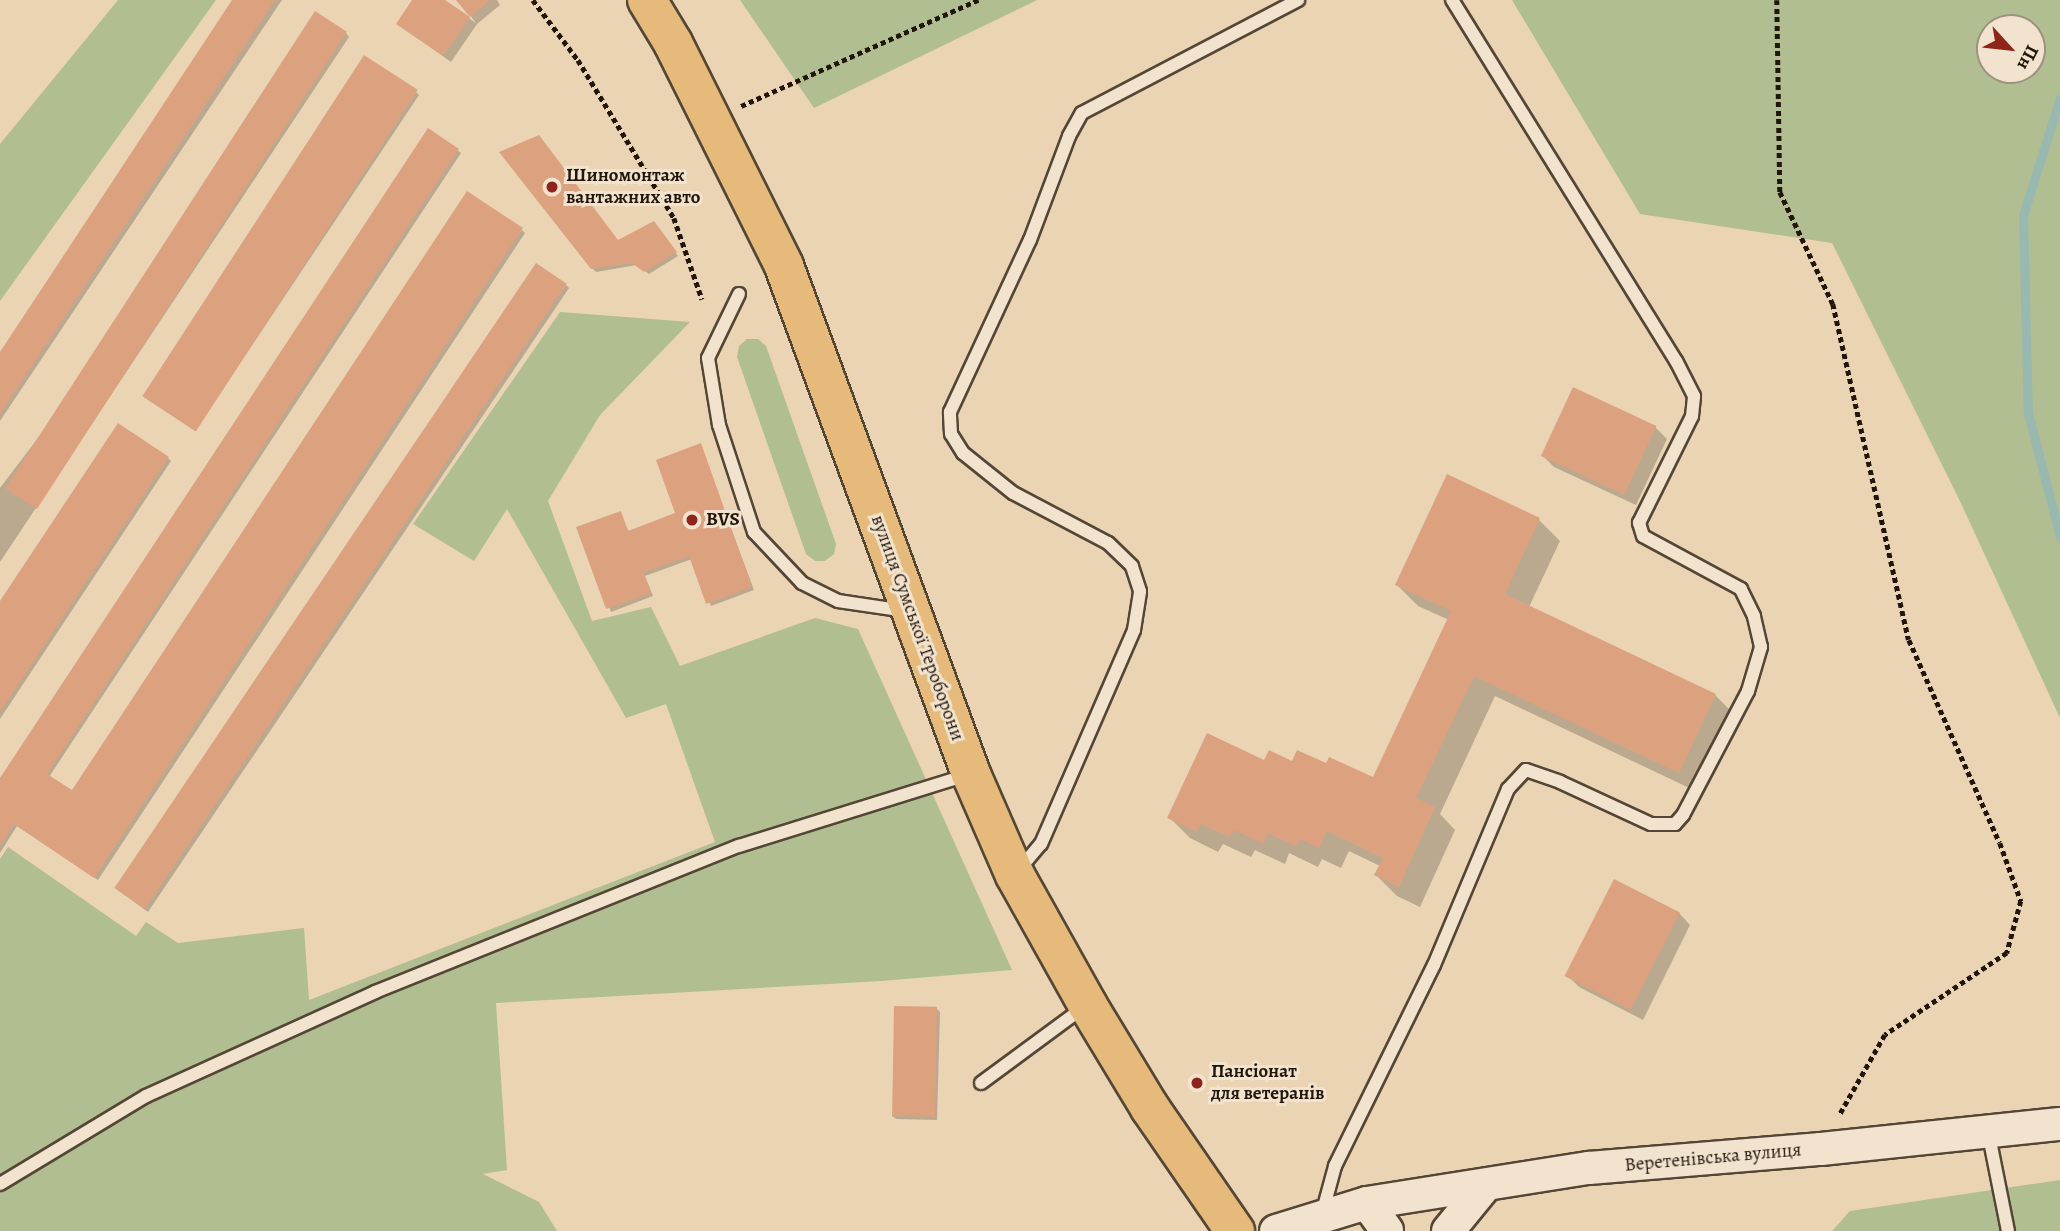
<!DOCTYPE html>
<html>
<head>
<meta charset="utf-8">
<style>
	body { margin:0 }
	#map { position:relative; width:2060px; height:1231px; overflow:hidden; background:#ead4b3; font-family:Alegreya,serif }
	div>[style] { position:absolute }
	.green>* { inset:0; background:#b0be92 }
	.shadow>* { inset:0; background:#0003 }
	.stream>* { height:9px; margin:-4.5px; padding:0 4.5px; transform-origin:4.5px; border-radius:4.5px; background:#98b8b0 }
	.building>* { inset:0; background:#dca280; transform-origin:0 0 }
	.path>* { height:4.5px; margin-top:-2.25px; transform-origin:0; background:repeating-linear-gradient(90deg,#22160b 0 5px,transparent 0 8.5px) }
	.roads { filter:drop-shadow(2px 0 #544635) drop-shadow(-2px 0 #544635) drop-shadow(0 2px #544635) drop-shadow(0 -2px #544635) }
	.service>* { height:12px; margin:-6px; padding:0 6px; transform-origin:6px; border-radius:6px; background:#f1e3ce }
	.tertiary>* { height:32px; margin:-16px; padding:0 16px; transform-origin:16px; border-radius:16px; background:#f1e3ce }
	.primary>* { height:38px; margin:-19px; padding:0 19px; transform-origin:19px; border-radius:19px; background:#e5ba7a }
	.dots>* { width:19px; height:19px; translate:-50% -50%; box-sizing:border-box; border:4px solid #f1e3ce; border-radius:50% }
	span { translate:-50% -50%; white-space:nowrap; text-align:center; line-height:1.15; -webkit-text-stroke:6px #f1e3ce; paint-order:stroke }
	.poi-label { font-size:19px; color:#22160b; font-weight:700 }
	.left { translate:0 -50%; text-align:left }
	.street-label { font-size:19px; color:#22160b }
	.north { position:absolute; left:1976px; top:14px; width:70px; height:70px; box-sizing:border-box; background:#f1e3ce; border:2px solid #9e9180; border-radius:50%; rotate:117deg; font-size:19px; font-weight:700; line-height:28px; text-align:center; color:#22160b }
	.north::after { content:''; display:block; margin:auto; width:24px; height:32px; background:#8f2418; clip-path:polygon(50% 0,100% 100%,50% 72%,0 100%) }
</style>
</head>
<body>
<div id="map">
	<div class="green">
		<i style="clip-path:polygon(118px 0,216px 0,0 301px,0 144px)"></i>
		<i style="clip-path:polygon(740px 0,1037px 0,814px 108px)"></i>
		<i style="clip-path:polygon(evenodd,1512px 0,2060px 0,2060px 718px,1959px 499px,1832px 243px,1640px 214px,1512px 0,1990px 28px,2032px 28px,2032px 70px,1990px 70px,1990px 28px)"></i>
		<i style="clip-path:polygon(560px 312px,690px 322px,600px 415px,548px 501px,592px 621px,651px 607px,680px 666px,815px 618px,858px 629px,1012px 970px,881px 981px,496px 1003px,507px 1170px,483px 1174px,539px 1202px,557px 1231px,0 1231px,0 859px,8px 847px,136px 936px,146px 922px,178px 943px,304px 928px,309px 1000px,715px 842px,666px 704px,626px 718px,507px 509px,474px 561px,413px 524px)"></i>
		<i style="clip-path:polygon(747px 339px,758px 339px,766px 346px,836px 544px,834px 554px,825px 561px,815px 561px,806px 554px,737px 357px,739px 346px)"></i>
		<i style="clip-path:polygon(2060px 1180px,2060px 1231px,1832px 1231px,1850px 1211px)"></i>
	</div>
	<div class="shadow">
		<i style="clip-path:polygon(236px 0,282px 0,0 421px,0 353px)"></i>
		<i style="clip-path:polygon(414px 0,442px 0,476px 23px,459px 0,497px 0,500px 5px,477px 24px,451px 62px,398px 24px)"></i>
		<i style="clip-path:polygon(346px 33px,349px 37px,0 562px,0 488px)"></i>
		<i style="clip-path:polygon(416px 92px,419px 95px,195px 431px,144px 397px)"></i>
		<i style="clip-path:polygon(457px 150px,461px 153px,49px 777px,72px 793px,522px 230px,525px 233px,98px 880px,17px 826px,0 853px,0 781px)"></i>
		<i style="clip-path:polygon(657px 227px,678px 256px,649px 274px,637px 265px,596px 272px,592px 268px,618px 242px)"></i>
		<i style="clip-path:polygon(566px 285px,569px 288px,148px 912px,119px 891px)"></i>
		<i style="clip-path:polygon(1574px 390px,1655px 427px,1667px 439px,1636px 505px,1554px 467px,1543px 456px)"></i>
		<i style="clip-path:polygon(700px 445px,754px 590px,711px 606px,692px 559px,645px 576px,653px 596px,611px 612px,579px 528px,620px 513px,629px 532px,678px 514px)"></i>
		<i style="clip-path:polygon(168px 458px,171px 461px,0 719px,0 604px)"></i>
		<i style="clip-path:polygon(1539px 520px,1560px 541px,1529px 607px,1715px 695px,1736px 716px,1700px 793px,1495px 696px,1440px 814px,1455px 830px,1420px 907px,1397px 896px,1376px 875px,1380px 866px,1349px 851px,1341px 868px,1322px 859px,1318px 867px,1289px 853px,1285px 864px,1255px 850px,1251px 857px,1223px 844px,1218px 852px,1190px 838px,1169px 817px,1265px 763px,1327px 765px,1373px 780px,1449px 620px,1418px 606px,1397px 585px)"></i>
		<i style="clip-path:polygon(1679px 913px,1690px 925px,1643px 1020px,1579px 987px,1568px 976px)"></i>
		<i style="clip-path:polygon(937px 1009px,940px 1012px,937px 1120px,896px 1119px,892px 1116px)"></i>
	</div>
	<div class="stream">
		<i style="left:2060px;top:98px;width:123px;rotate:107.5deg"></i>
		<i style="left:2023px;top:215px;width:198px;rotate:88.6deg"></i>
		<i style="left:2028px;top:413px;width:128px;rotate:75.5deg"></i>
	</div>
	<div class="building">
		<i style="clip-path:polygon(232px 0,275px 0,0 414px,0 352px)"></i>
		<i style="clip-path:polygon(412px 0,445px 0,470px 17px,443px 56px,396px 24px)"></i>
		<i style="clip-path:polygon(456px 0,490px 0,470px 17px)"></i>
		<i style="left:315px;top:11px;width:38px;height:569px;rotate:33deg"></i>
		<i style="left:364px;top:55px;width:64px;height:407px;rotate:33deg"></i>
		<i style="clip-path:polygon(428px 128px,459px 149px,47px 774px,72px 790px,467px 191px,523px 228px,94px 878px,14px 824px,0 845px,0 778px)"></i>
		<i style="clip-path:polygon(539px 135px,618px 240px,654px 221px,677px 252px,644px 272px,632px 263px,591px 269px,499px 152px)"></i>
		<i style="left:536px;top:263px;width:37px;height:754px;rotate:34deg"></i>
		<i style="left:1573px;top:387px;width:92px;height:76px;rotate:25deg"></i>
		<i style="clip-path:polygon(118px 423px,169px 457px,0 712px,0 601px)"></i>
		<i style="clip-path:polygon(701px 443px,752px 587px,706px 604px,689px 556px,643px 573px,651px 593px,606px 609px,576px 527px,621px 511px,628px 531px,675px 513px,656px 460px)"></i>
		<i style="clip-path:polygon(1447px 474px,1540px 518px,1505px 594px,1716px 694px,1679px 773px,1474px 676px,1416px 798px,1435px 807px,1399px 887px,1374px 875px,1383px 858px,1327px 831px,1319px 848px,1300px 839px,1297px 847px,1268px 833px,1263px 844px,1234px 830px,1230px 837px,1201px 824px,1197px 832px,1167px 818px,1207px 733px,1264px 760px,1269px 750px,1292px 761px,1297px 750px,1326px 763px,1329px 757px,1373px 777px,1451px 611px,1395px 585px)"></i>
		<i style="left:1614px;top:879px;width:74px;height:109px;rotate:27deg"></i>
		<i style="left:894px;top:1006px;width:43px;height:110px;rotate:1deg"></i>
	</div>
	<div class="path">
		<i style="left:533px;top:0;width:75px;rotate:53.1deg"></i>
		<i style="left:578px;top:60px;width:185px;rotate:58.7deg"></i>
		<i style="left:674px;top:218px;width:86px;rotate:70.9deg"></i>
		<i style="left:1777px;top:0;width:192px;rotate:89.1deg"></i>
		<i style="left:1780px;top:192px;width:124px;rotate:64.7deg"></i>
		<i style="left:1833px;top:304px;width:344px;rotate:77.3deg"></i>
		<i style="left:1909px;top:640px;width:222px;rotate:65.9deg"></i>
		<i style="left:2000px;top:843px;width:62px;rotate:70.1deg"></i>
		<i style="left:2021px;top:901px;width:54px;rotate:105.1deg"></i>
		<i style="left:2007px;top:953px;width:147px;rotate:146.1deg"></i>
		<i style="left:1885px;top:1035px;width:93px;rotate:119.6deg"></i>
		<i style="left:741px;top:106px;width:260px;rotate:-24.1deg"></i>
	</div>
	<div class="roads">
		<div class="service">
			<i style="left:739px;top:294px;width:71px;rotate:115.8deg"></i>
			<i style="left:708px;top:358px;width:68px;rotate:80.7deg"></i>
			<i style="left:719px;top:425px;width:113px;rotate:71.9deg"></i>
			<i style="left:754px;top:532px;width:70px;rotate:46.7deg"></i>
			<i style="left:802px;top:583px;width:40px;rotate:26.6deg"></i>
			<i style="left:838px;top:601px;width:69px;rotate:8.4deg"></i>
			<i style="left:1018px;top:871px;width:35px;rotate:-50deg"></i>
			<i style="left:1041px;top:844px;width:233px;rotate:-66.5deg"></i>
			<i style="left:1134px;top:630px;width:39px;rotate:-81deg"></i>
			<i style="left:1140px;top:591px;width:26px;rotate:-108deg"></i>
			<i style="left:1132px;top:566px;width:33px;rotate:-136deg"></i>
			<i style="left:1108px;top:543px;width:107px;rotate:-152.2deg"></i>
			<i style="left:1013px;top:493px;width:64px;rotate:-141.3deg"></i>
			<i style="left:963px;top:453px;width:22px;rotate:-122deg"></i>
			<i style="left:951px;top:434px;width:22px;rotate:-93deg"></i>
			<i style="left:950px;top:412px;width:190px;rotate:-65.1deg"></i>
			<i style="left:1030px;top:240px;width:111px;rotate:-69.4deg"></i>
			<i style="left:1069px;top:136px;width:26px;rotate:-61deg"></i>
			<i style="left:1082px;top:113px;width:244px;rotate:-27.6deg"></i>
			<i style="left:981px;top:1083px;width:128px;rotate:-36.4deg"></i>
			<i style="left:1988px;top:1131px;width:102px;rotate:78.7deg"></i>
			<i style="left:0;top:1184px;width:170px;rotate:-31.1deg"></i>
			<i style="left:146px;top:1096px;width:252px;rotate:-24.4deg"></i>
			<i style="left:375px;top:992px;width:392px;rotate:-21.9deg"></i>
			<i style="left:739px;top:846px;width:239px;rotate:-17.3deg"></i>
			<i style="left:1322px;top:1214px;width:50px;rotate:-74.8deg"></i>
			<i style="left:1335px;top:1166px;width:224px;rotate:-63.8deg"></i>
			<i style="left:1434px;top:965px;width:191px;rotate:-67.2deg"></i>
			<i style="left:1508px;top:789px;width:26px;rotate:-47deg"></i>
			<i style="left:1526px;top:770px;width:36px;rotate:19deg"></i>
			<i style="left:1560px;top:782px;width:100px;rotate:24.8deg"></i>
			<i style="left:1651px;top:824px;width:24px"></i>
			<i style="left:1675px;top:824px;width:12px;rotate:-48deg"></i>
			<i style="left:1683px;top:815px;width:140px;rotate:-62.3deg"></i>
			<i style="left:1748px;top:691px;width:46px;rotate:-73.5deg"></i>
			<i style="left:1761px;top:647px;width:32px;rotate:-103deg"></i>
			<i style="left:1754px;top:616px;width:30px;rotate:-116deg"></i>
			<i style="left:1741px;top:589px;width:111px;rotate:-151.6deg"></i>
			<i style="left:1643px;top:536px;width:14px;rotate:-107deg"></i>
			<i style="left:1639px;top:523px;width:119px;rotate:-63.6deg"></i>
			<i style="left:1692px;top:416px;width:20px;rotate:-84deg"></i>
			<i style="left:1694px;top:396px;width:39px;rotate:-117deg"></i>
			<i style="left:1676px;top:361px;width:425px;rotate:-121.8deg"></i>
		</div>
		<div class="tertiary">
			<i style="left:1367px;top:1203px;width:34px;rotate:54deg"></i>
			<i style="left:1276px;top:1231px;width:95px;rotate:-17.1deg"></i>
			<i style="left:1367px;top:1203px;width:225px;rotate:-9deg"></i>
			<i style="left:1589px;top:1168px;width:233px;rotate:-4.7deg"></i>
			<i style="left:1821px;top:1149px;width:240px;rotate:-6deg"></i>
			<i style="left:1448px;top:1231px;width:58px;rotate:-50.6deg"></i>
		</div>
		<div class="primary">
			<i style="left:647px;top:0;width:50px;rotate:58.8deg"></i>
			<i style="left:673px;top:43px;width:249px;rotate:63.5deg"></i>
			<i style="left:784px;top:266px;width:541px;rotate:69.79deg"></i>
			<i style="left:971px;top:774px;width:110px;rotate:66.5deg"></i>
			<i style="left:1015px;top:875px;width:148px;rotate:60.8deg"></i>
			<i style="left:1087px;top:1004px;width:122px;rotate:58.8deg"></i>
			<i style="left:1150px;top:1108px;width:150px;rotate:55.4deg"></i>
		</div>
	</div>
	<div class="dots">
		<i style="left:552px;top:187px;background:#8f2418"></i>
		<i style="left:692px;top:520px;background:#8f2418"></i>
		<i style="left:1197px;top:1083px;background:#8f2418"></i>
	</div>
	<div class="poi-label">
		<span class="left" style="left:566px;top:187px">Шиномонтаж<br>вантажних авто</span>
		<span class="left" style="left:706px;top:520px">BVS</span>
		<span class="left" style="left:1211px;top:1083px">Пансіонат<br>для ветеранів</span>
	</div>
	<div class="street-label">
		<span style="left:917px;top:628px;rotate:70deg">вулиця Сумської Тероборони</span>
		<span style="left:1713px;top:1158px;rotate:-5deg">Веретенівська вулиця</span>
	</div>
	<div class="north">Пн</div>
</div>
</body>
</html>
